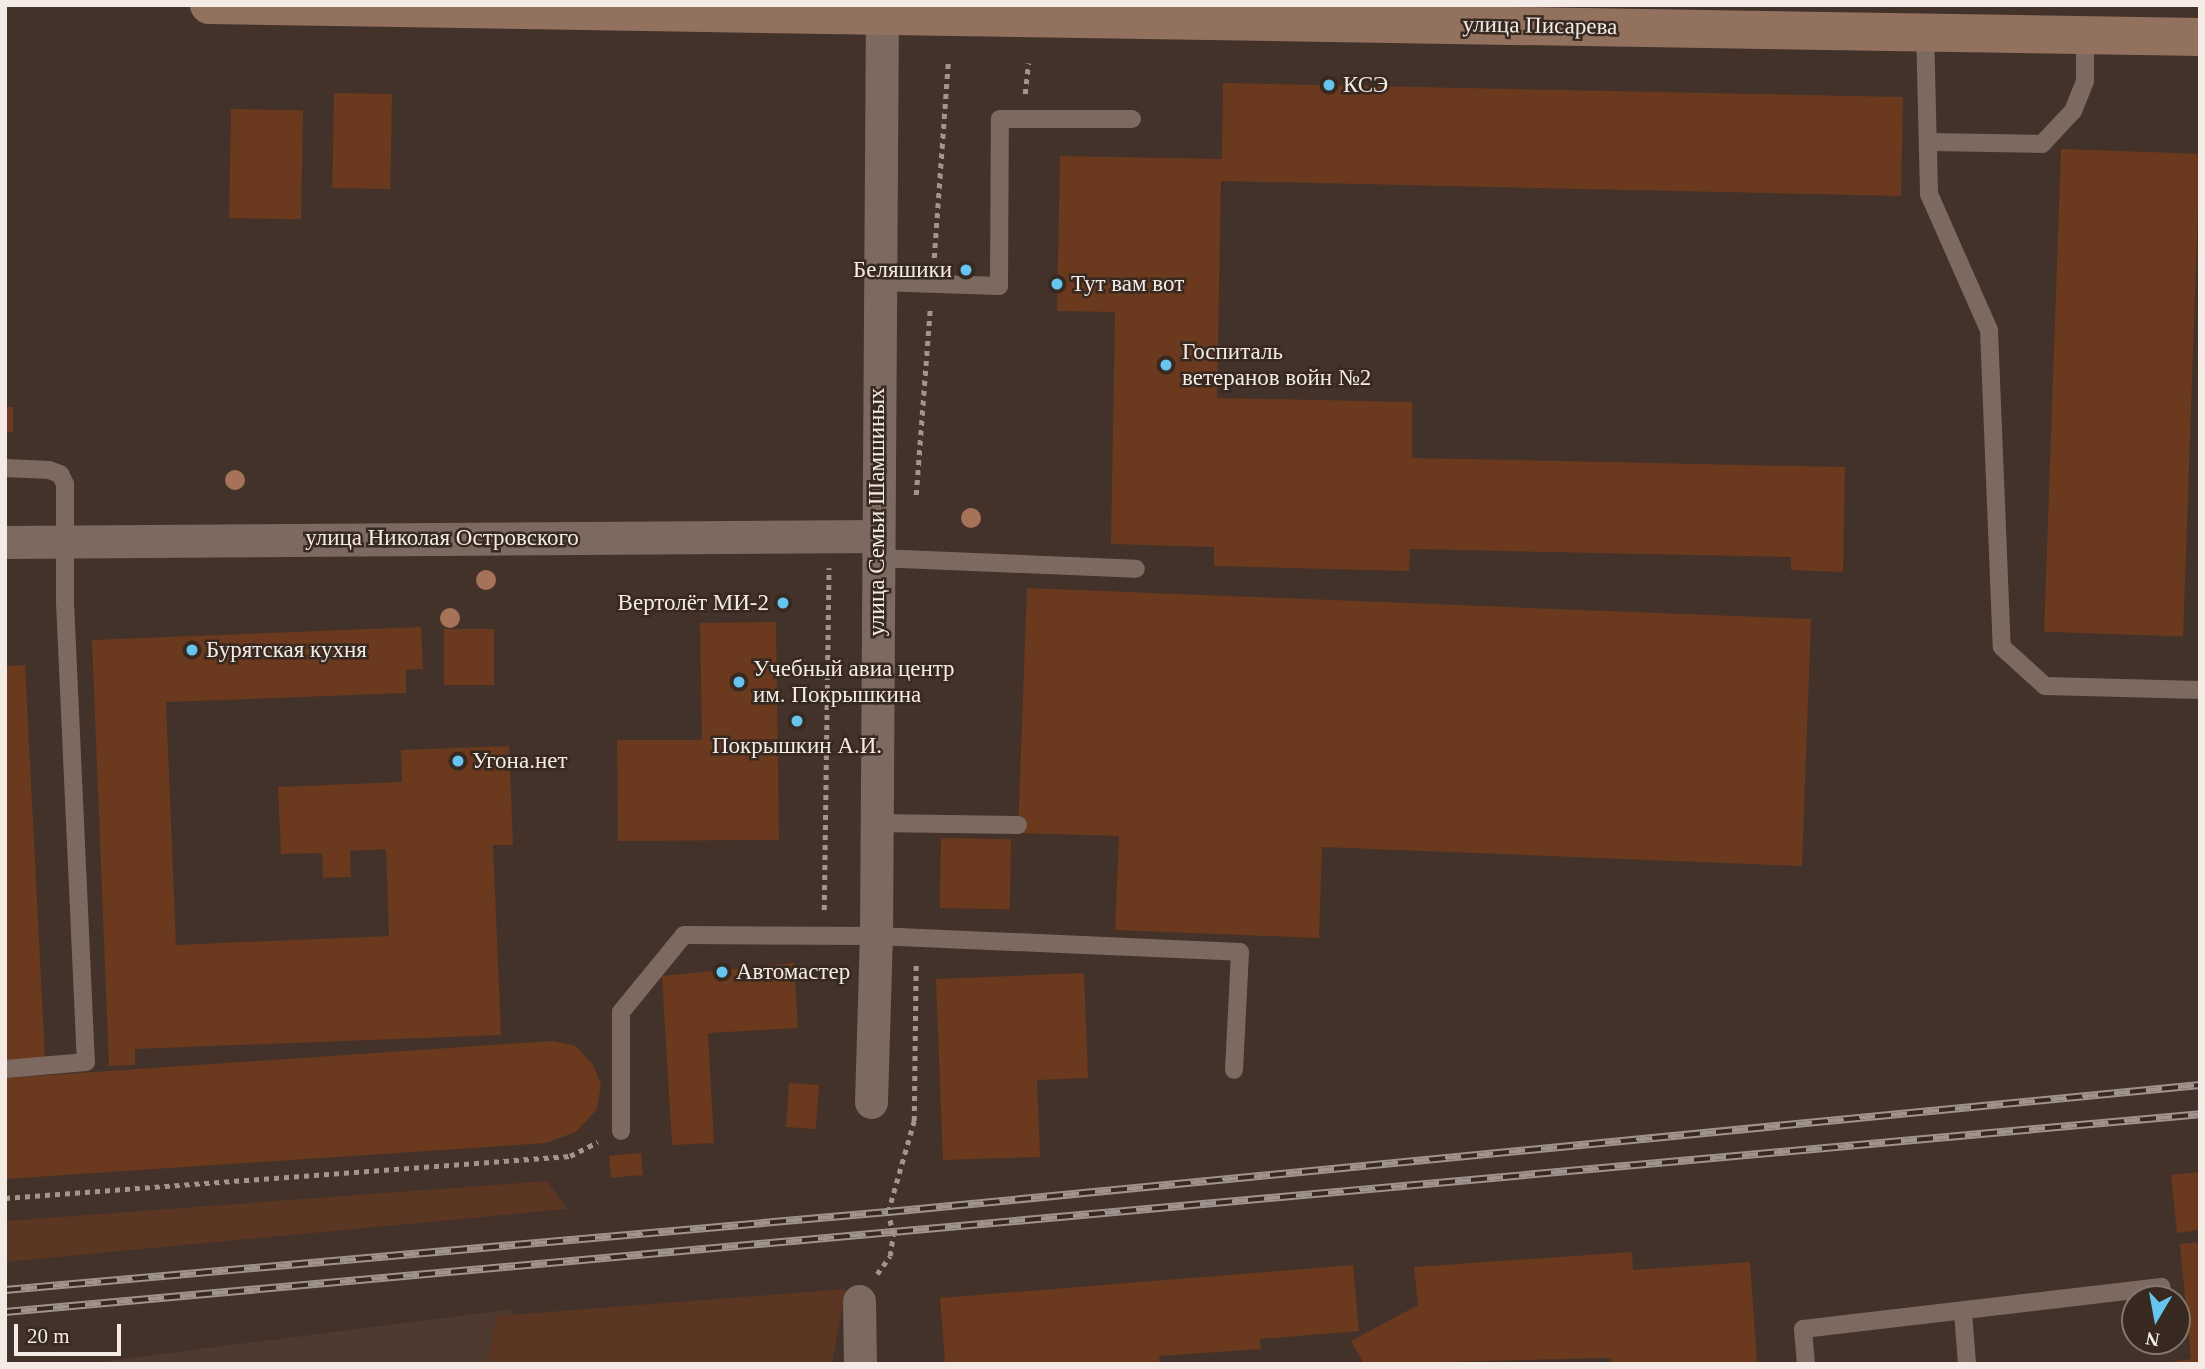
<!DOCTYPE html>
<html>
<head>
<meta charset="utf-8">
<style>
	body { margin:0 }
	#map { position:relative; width:2205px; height:1369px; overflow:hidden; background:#42322a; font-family:"Times New Roman",serif }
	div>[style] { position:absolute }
	.built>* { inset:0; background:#4e3a2e }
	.green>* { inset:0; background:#5a3623 }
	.building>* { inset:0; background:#6b391d; transform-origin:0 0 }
	.path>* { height:4.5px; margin-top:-2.25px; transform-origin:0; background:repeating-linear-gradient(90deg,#a2958f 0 5px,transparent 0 10px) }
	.service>* { height:18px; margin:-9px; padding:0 9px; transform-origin:9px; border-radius:9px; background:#7c6a61 }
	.minor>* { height:33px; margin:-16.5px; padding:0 16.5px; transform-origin:16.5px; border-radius:16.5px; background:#7c6a61 }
	.secondary>* { height:38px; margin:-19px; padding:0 19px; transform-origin:19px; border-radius:19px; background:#93715f }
	.rail>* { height:8px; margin-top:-4px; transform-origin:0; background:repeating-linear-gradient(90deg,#372820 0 16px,#a0938d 0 32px); box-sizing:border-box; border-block:2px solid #a0938d }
	.trees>* { width:20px; height:20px; margin:-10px; border-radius:50%; background:#a77358 }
	.dots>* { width:19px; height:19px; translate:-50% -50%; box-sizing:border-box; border:4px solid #372820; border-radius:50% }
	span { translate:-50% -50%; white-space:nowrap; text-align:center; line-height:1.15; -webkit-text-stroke:5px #372820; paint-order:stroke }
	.street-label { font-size:23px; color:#f5ebe6 }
	.poi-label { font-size:23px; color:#f5ebe6 }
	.left { translate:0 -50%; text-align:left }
	.right { translate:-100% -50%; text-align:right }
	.frame { position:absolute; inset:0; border:7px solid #f5ebe6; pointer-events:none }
	.north { position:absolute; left:2121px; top:1285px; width:70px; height:70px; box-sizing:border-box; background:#372820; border:2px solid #83766f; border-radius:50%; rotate:190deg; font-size:19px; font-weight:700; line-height:28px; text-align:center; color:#f5ebe6 }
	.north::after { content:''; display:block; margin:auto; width:24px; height:32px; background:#65c5ee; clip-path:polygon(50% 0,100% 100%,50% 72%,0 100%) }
	.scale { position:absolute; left:14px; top:1324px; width:107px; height:32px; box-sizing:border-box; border:4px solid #f5ebe6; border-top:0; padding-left:9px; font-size:21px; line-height:24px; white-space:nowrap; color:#f5ebe6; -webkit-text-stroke:5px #372820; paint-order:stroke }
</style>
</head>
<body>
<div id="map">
	<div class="built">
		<i style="clip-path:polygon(513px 1309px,504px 1364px,83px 1364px)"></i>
	</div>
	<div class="green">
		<i style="clip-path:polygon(547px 1181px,567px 1209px,5px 1262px,5px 1221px)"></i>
		<i style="clip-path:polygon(846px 1289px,832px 1364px,488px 1364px,496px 1316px)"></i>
	</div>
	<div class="building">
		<i style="clip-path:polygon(1223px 83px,1903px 97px,1901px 196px,1221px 181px,1217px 398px,1412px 402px,1412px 458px,1845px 467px,1843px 572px,1791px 570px,1791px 557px,1410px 549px,1409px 571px,1214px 566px,1214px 547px,1111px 544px,1115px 312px,1057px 311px,1060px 156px,1222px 159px)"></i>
		<i style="left:334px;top:93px;width:58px;height:95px;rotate:1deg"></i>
		<i style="left:231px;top:109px;width:72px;height:109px;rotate:1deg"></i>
		<i style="left:2061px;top:149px;width:139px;height:483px;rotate:2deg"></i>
		<i style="left:5px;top:407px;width:8px;height:25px"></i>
		<i style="clip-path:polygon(1027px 588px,1811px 619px,1802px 866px,1322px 847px,1319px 938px,1115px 930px,1119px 836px,1018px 833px)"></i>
		<i style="clip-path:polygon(776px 622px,779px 840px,618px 841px,617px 740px,702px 740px,700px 623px)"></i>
		<i style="clip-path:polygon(421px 627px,423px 669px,406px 670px,406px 693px,166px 702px,176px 945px,389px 936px,386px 849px,350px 851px,351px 877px,323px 878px,322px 853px,281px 854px,278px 787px,402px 782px,401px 750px,509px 746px,513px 845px,493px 845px,501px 1035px,135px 1049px,135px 1065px,109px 1066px,92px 640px)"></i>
		<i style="left:444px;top:629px;width:50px;height:56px"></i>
		<i style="clip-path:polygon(25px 665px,45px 1058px,5px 1060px,5px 666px)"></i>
		<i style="left:941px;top:838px;width:70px;height:70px;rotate:1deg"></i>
		<i style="clip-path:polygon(794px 963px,798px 1028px,708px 1033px,714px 1143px,672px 1145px,662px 976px)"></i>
		<i style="clip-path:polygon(1084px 973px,1088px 1078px,1037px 1080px,1040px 1157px,943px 1160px,936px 979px)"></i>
		<i style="clip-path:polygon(552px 1041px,576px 1046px,593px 1065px,601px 1084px,597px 1109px,576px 1132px,546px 1143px,5px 1179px,5px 1078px)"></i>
		<i style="left:789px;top:1083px;width:30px;height:44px;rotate:4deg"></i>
		<i style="left:641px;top:1153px;width:22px;height:32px;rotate:85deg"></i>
		<i style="clip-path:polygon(2200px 1172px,2200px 1230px,2177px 1233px,2171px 1175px)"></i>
		<i style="clip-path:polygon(2200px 1242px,2200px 1364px,2159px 1364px,2191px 1359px,2180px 1244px)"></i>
		<i style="clip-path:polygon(1632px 1252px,1633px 1270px,1750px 1262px,1757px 1364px,1611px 1364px,1611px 1358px,1364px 1364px,1351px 1341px,1418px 1305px,1414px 1267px)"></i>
		<i style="clip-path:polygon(1353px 1265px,1359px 1331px,1260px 1339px,1261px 1349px,1159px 1356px,1160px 1364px,945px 1364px,940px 1298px)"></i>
	</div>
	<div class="path">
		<i style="left:1025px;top:94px;width:31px;rotate:-84deg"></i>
		<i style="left:934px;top:258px;width:197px;rotate:-85.9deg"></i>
		<i style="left:916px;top:495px;width:187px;rotate:-85.7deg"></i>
		<i style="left:824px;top:910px;width:342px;rotate:-89.2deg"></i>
		<i style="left:5px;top:1198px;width:567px;rotate:-4.25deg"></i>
		<i style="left:570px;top:1156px;width:31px;rotate:-27deg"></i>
		<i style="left:877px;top:1274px;width:22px;rotate:-54deg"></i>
		<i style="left:890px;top:1256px;width:21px;rotate:-82deg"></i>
		<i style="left:893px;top:1235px;width:24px;rotate:-102deg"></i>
		<i style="left:888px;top:1212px;width:95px;rotate:-74.1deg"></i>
		<i style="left:914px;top:1121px;width:159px;rotate:-89.3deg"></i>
	</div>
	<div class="service">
		<i style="left:1925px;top:29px;width:165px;rotate:88.6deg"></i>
		<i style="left:1929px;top:194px;width:149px;rotate:66.2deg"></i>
		<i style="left:1989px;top:330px;width:317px;rotate:87.7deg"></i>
		<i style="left:2002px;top:647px;width:58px;rotate:42.2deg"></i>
		<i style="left:2045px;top:686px;width:155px;rotate:1.5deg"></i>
		<i style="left:1930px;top:142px;width:112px;rotate:1deg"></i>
		<i style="left:2042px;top:144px;width:45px;rotate:-46.8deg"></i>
		<i style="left:2073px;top:111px;width:32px;rotate:-68deg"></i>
		<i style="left:2085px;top:81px;width:48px;rotate:-90deg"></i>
		<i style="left:877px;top:282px;width:122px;rotate:1.9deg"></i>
		<i style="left:999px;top:286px;width:167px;rotate:-89.7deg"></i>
		<i style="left:1000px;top:119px;width:132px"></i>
		<i style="left:5px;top:468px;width:44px;rotate:2.6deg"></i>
		<i style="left:49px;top:470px;width:12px;rotate:20deg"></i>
		<i style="left:60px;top:474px;width:11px;rotate:63deg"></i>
		<i style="left:65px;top:484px;width:118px;rotate:90deg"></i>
		<i style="left:65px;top:602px;width:460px;rotate:87.4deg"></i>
		<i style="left:86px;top:1062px;width:81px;rotate:175.1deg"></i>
		<i style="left:878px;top:558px;width:258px;rotate:2.4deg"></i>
		<i style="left:876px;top:823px;width:142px;rotate:0.8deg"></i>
		<i style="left:621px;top:1131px;width:119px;rotate:-90deg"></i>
		<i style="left:621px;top:1012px;width:99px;rotate:-50.7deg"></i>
		<i style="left:684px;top:935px;width:192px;rotate:0.3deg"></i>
		<i style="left:876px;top:936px;width:364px;rotate:2.5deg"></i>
		<i style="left:1240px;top:952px;width:118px;rotate:92.9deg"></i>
		<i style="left:1963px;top:1312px;width:52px;rotate:85.6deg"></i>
		<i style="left:1806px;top:1364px;width:35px;rotate:-95deg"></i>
		<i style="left:1803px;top:1329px;width:361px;rotate:-6.7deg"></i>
	</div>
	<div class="minor">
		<i style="left:5px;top:542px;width:873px;rotate:-0.39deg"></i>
		<i style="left:871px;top:1102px;width:166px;rotate:-88.3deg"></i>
		<i style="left:876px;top:936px;width:931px;rotate:-89.63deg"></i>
		<i style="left:859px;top:1301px;width:63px;rotate:89.1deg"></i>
	</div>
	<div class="secondary">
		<i style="left:209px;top:5px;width:1991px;rotate:0.92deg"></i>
	</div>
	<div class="rail">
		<i style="left:5px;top:1290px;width:886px;rotate:-5.05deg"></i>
		<i style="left:888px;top:1212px;width:1318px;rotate:-5.53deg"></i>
		<i style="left:5px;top:1312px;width:2204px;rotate:-5.15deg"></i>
	</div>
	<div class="trees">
		<i style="left:235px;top:480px"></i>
		<i style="left:971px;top:518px"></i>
		<i style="left:486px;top:580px"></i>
		<i style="left:450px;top:618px"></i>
	</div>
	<div class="dots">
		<i style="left:1329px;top:85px;background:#65c5ee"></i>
		<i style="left:966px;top:270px;background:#65c5ee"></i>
		<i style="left:1057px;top:284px;background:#65c5ee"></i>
		<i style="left:1166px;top:365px;background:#65c5ee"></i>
		<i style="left:783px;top:603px;background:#65c5ee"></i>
		<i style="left:192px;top:650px;background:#65c5ee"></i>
		<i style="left:739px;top:682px;background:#65c5ee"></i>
		<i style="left:797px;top:721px;background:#65c5ee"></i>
		<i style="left:458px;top:761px;background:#65c5ee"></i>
		<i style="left:722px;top:972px;background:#65c5ee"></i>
	</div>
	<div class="street-label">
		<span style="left:1540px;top:26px;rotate:1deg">улица Писарева</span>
		<span style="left:877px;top:512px;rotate:-90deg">улица Семьи Шамшиных</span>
		<span style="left:442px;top:538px">улица Николая Островского</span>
	</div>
	<div class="poi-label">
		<span class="left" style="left:1343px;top:85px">КСЭ</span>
		<span class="right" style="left:952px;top:270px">Беляшики</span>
		<span class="left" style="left:1071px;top:284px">Тут вам вот</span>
		<span class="left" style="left:1182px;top:365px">Госпиталь<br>ветеранов войн №2</span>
		<span class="right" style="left:769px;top:603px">Вертолёт МИ-2</span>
		<span class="left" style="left:206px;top:650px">Бурятская кухня</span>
		<span class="left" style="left:753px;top:682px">Учебный авиа центр<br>им. Покрышкина</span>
		<span style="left:797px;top:746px">Покрышкин А.И.</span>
		<span class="left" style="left:472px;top:761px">Угона.нет</span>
		<span class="left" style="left:736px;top:972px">Автомастер</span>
	</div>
	<div class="frame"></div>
	<div class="north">N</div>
	<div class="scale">20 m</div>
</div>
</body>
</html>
